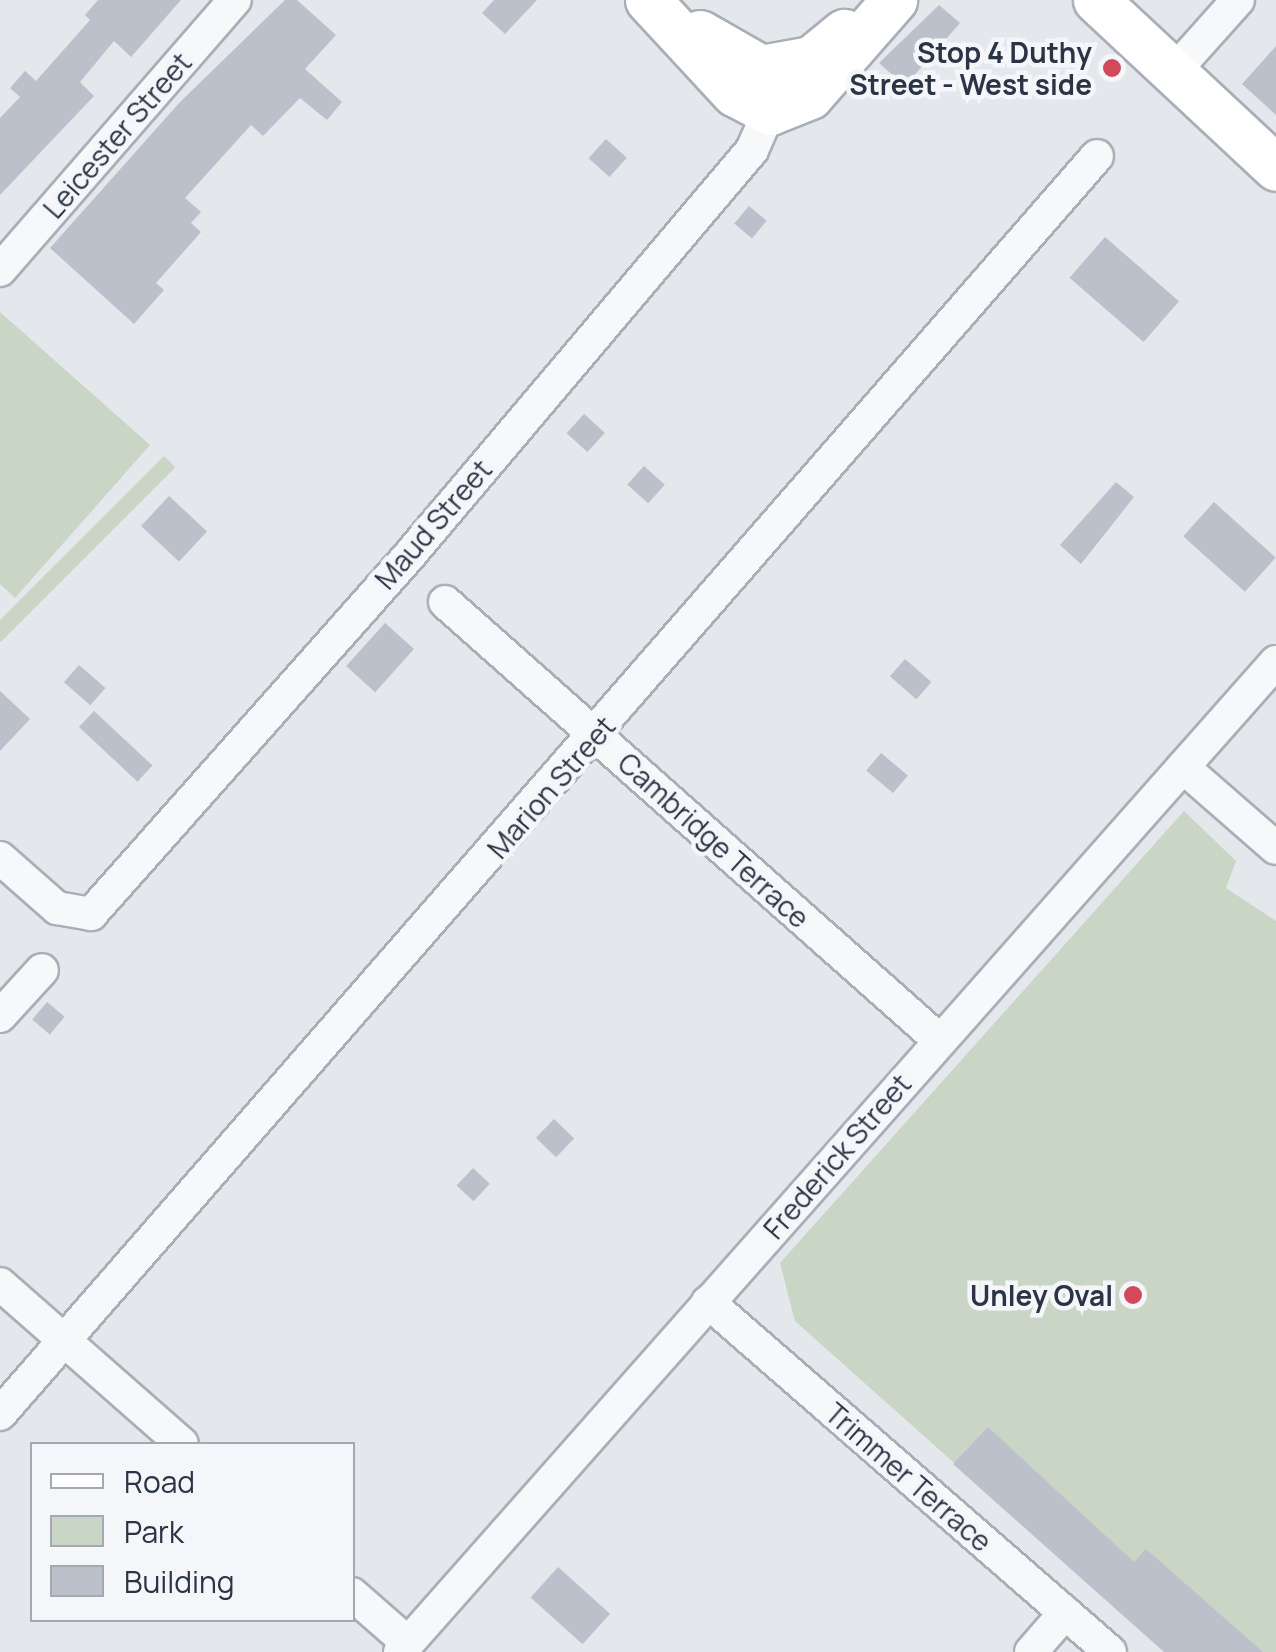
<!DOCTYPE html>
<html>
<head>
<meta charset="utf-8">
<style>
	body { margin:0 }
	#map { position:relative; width:1276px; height:1652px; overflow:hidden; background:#e4e7ec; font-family:Manrope,sans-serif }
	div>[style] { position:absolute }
	.green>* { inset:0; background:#c9d6c5; transform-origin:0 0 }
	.building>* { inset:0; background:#bbc0ca; transform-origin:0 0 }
	.roads { filter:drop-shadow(2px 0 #a9aeb7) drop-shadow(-2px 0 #a9aeb7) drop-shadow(0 2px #a9aeb7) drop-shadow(0 -2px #a9aeb7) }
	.street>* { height:32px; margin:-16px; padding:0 16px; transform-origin:16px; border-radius:16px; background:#f7f8fa }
	.secondary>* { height:45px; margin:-22.5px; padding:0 22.5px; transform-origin:22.5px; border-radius:22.5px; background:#fff }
	.dots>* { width:28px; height:28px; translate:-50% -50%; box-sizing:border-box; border:5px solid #f4f6f9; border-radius:50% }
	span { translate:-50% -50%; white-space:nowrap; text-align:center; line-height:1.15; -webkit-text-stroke:9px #f4f6f9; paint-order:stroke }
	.poi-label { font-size:28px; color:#2b3445; font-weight:700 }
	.right { translate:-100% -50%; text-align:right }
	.street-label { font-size:28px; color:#2b3445 }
	.legend { position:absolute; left:30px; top:1442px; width:325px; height:180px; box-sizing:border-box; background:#f4f6f9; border:2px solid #a4a8b1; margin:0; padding:12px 18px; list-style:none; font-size:30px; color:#2b3445 }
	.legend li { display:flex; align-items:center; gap:20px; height:50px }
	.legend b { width:50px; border:2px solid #a4a8b1 }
</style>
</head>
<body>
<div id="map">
	<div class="green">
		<i style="clip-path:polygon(0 312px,150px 445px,15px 598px,0 584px)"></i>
		<i style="left:164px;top:456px;width:16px;height:247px;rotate:45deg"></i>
		<i style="clip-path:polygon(1184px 811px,1236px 861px,1226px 888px,1276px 921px,1276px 1652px,1166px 1652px,795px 1321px,780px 1263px)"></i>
	</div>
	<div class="building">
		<i style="clip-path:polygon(98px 0,181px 0,131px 57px,114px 41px,80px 82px,94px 96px,0 195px,0 118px,20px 97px,10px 88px,25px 71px,36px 81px,90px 20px,85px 15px)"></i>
		<i style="clip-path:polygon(285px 0,297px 0,336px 35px,305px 69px,342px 102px,327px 120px,300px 98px,263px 136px,251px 125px,185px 198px,201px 212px,191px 223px,201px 232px,156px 283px,164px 290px,134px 324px,50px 248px,180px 102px)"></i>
		<i style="clip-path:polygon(494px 0,537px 0,505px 34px,482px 13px)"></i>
		<i style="clip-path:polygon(939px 5px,960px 23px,905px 86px,879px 63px)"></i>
		<i style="clip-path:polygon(1276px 46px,1276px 115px,1242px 84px)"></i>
		<i style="left:606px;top:139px;width:28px;height:26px;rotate:42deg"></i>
		<i style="left:749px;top:206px;width:23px;height:23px;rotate:40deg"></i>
		<i style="left:1105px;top:237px;width:98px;height:54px;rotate:41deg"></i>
		<i style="left:584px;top:414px;width:28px;height:26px;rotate:42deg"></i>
		<i style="left:644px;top:466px;width:28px;height:25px;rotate:42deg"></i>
		<i style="clip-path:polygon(1116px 482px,1134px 497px,1081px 564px,1060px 545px)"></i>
		<i style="left:169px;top:496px;width:52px;height:41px;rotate:43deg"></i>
		<i style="left:1214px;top:502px;width:83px;height:46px;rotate:42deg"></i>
		<i style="left:385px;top:623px;width:39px;height:58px;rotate:42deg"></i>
		<i style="left:905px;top:659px;width:35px;height:23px;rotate:41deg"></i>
		<i style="left:79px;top:665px;width:35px;height:23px;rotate:41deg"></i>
		<i style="clip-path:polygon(0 691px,30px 719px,0 751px)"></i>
		<i style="left:94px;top:711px;width:80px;height:22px;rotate:43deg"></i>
		<i style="left:881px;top:753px;width:35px;height:23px;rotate:40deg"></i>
		<i style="left:47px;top:1002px;width:23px;height:23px;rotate:40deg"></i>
		<i style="left:554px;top:1119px;width:28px;height:26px;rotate:44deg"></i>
		<i style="left:473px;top:1168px;width:23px;height:24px;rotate:43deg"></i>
		<i style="clip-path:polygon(988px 1427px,1134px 1562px,1146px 1549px,1263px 1652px,1164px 1652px,953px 1464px)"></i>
		<i style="left:558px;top:1567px;width:70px;height:41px;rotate:42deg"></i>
	</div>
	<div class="roads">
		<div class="street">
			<i style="left:1170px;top:76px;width:102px;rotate:-48.2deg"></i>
			<i style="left:0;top:270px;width:358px;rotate:-49deg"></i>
			<i style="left:445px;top:602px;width:660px;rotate:41.56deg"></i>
			<i style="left:1183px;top:767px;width:123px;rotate:41.1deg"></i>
			<i style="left:0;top:858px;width:76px;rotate:41.3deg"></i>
			<i style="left:57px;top:908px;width:35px;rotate:10deg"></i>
			<i style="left:91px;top:914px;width:485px;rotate:-48.4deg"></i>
			<i style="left:413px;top:551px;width:525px;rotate:-49.79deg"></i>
			<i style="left:752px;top:150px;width:64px;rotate:-66.2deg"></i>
			<i style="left:0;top:1016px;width:62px;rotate:-47.6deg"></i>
			<i style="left:0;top:1284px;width:242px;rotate:41.3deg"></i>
			<i style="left:708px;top:1302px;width:533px;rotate:41.04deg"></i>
			<i style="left:0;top:1414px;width:1669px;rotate:-48.91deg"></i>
			<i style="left:352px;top:1594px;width:74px;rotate:41.2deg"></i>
			<i style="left:400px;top:1652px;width:1322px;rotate:-48.5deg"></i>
			<i style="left:1031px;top:1652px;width:52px;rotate:-48.9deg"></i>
		</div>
		<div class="secondary">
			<i style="left:648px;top:0;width:127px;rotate:47.2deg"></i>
			<i style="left:734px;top:93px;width:41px;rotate:27.8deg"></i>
			<i style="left:770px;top:112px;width:43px;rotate:-21.8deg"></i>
			<i style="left:810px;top:96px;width:128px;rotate:-48.8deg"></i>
			<i style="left:1096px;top:0;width:246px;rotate:43deg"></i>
			<i style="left:700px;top:33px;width:70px;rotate:29.8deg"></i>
			<i style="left:761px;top:68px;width:51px;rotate:-10.2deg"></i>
			<i style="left:811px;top:59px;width:43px;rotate:-39.3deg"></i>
		</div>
	</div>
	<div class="dots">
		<i style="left:1112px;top:68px;background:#d1495b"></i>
		<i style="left:1133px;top:1295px;background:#d1495b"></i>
	</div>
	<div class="poi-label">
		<span class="right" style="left:1092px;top:68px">Stop 4 Duthy<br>Street - West side</span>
		<span class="right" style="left:1113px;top:1295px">Unley Oval</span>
	</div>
	<div class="street-label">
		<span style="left:117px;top:135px;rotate:-49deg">Leicester Street</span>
		<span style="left:433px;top:524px;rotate:-49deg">Maud Street</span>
		<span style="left:551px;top:787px;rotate:-49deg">Marion Street</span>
		<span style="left:714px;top:840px;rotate:42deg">Cambridge Terrace</span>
		<span style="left:837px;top:1156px;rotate:-49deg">Frederick Street</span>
		<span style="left:909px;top:1477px;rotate:41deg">Trimmer Terrace</span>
	</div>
	<ul class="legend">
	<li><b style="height:12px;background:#fff"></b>Road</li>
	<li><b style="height:28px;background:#c9d6c5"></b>Park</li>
	<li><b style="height:28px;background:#bbc0ca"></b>Building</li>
	</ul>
</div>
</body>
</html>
